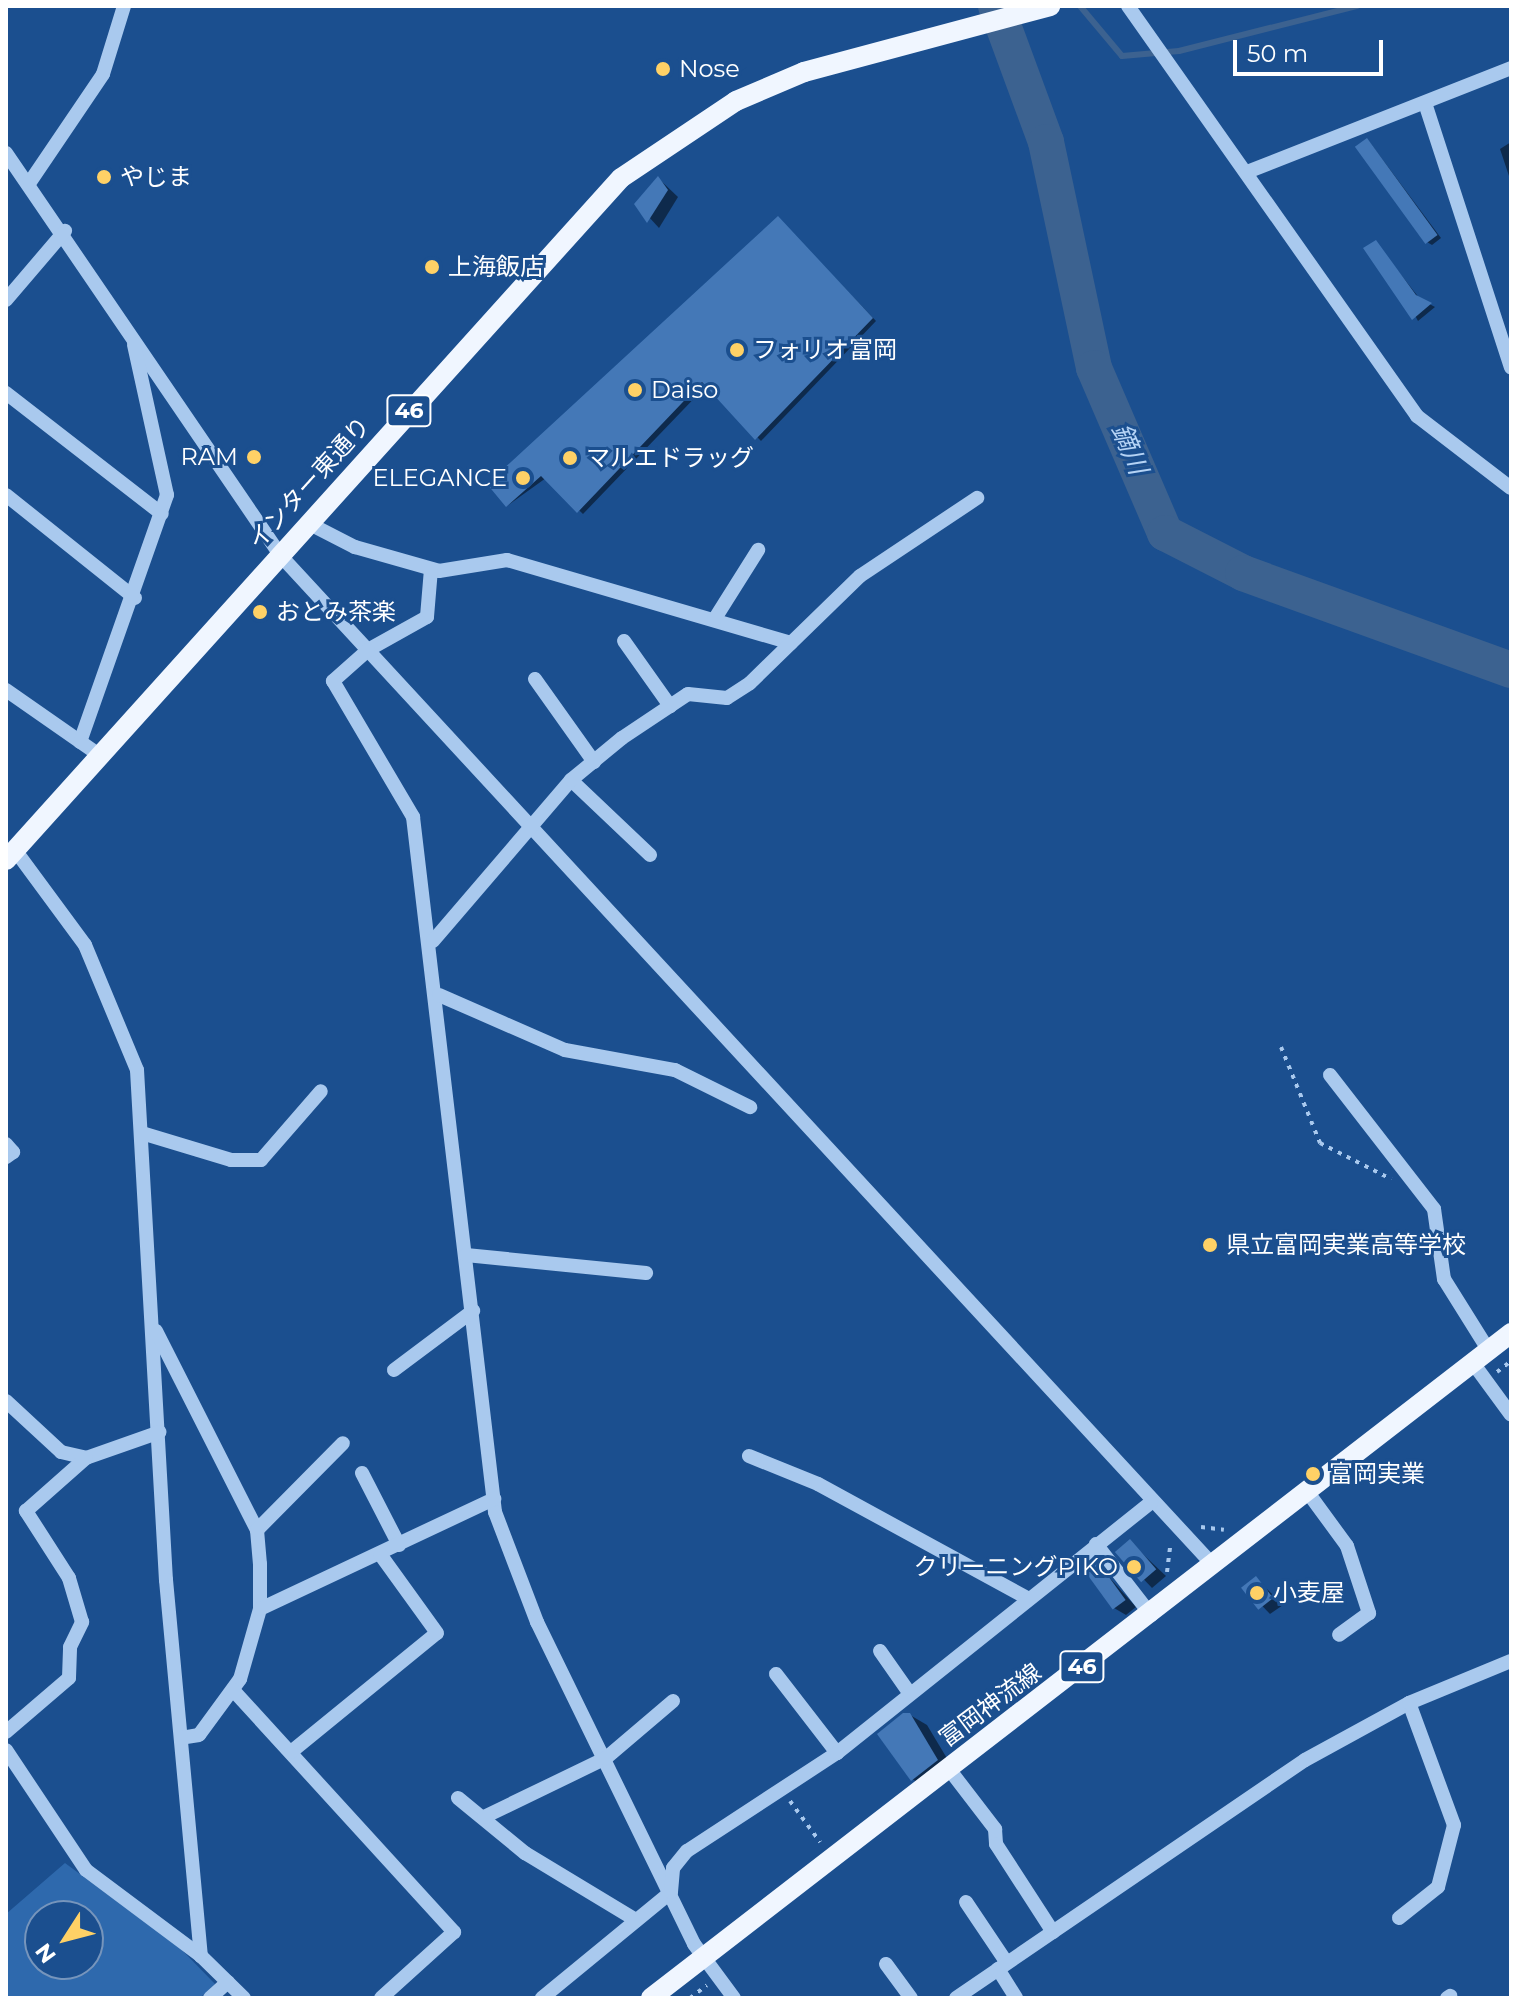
<!DOCTYPE html>
<html>
<head>
<meta charset="utf-8">
<style>
	body { margin:0 }
	#map { position:relative; width:1517px; height:2004px; overflow:hidden; background:#1b4f8f; font-family:Montserrat,"Noto Sans JP",sans-serif }
	div>[style] { position:absolute }
	.green>* { inset:0; background:#2e69ad }
	.shadow>* { inset:0; background:#0007 }
	.stream>* { height:6px; margin:-3px; padding:0 3px; transform-origin:3px; border-radius:3px; background:#3c6290 }
	.river>* { height:36px; margin:-18px; padding:0 18px; transform-origin:18px; border-radius:18px; background:#3c6290 }
	.building>* { inset:0; background:#4478b7; transform-origin:0 0 }
	.path>* { height:4px; margin-top:-2px; transform-origin:0; background:repeating-linear-gradient(90deg,#a9c9ee 0 4px,transparent 0 10px) }
	.minor>* { height:14px; margin:-7px; padding:0 7px; transform-origin:7px; border-radius:7px; background:#a9c9ee }
	.major>* { height:20px; margin:-10px; padding:0 10px; transform-origin:10px; border-radius:10px; background:#f0f6ff }
	.dots>* { width:22px; height:22px; translate:-50% -50%; box-sizing:border-box; border:4px solid #1b4f8f; border-radius:50% }
	span { translate:-50% -50%; white-space:nowrap; text-align:center; line-height:1.15; -webkit-text-stroke:6px #1b4f8f; paint-order:stroke }
	.shield-label span { padding:2px 6px; background:#1b4f8f; border:2px solid; border-radius:6px; -webkit-text-stroke-width:0 }
	.shield-label { font-size:22px; color:#fff; font-weight:700 }
	.poi-label { font-size:24px; color:#fff }
	.left { translate:0 -50%; text-align:left }
	.right { translate:-100% -50%; text-align:right }
	.street-label { font-size:24px; color:#fff }
	.water-label { font-size:26px; color:#b5d3f5; font-style:italic }
	.frame { position:absolute; inset:0; border:8px solid #fff; pointer-events:none }
	.north { position:absolute; left:24px; top:1900px; width:80px; height:80px; box-sizing:border-box; background:#1b4f8f; border:2px solid #7695bc; border-radius:50%; rotate:234deg; font-size:22px; font-weight:700; line-height:32px; text-align:center; color:#fff }
	.north::after { content:''; display:block; margin:auto; width:28px; height:36px; background:#ffd166; clip-path:polygon(50% 0,100% 100%,50% 72%,0 100%) }
	.scale { position:absolute; left:1233px; top:40px; width:150px; height:36px; box-sizing:border-box; border:4px solid #fff; border-top:0; padding-left:10px; font-size:24px; line-height:28px; white-space:nowrap; color:#fff; -webkit-text-stroke:6px #1b4f8f; paint-order:stroke }
</style>
</head>
<body>
<div id="map">
	<div class="green">
		<i style="clip-path:polygon(evenodd,65px 1863px,181px 1949px,215px 1984px,200px 1998px,6px 1998px,6px 1914px,65px 1863px,40px 1916px,88px 1916px,88px 1964px,40px 1964px,40px 1916px)"></i>
	</div>
	<div class="shadow">
		<i style="clip-path:polygon(1368px 140px,1441px 238px,1432px 245px,1427px 242px)"></i>
		<i style="clip-path:polygon(1511px 142px,1511px 182px,1500px 149px)"></i>
		<i style="clip-path:polygon(658px 178px,678px 197px,659px 228px,637px 204px)"></i>
		<i style="clip-path:polygon(778px 218px,876px 321px,761px 441px,707px 385px,583px 514px,546px 478px,507px 506px)"></i>
		<i style="clip-path:polygon(1376px 243px,1420px 299px,1435px 307px,1418px 321px)"></i>
		<i style="clip-path:polygon(1130px 1542px,1166px 1576px,1152px 1588px,1118px 1552px)"></i>
		<i style="clip-path:polygon(1098px 1565px,1136px 1607px,1126px 1615px,1114px 1608px)"></i>
		<i style="clip-path:polygon(1256px 1578px,1283px 1605px,1270px 1614px,1244px 1587px)"></i>
		<i style="clip-path:polygon(910px 1715px,927px 1725px,954px 1770px,930px 1789px,912px 1779px)"></i>
	</div>
	<div class="stream">
		<i style="left:1080px;top:6px;width:65px;rotate:50deg"></i>
		<i style="left:1122px;top:56px;width:57px;rotate:-5deg"></i>
		<i style="left:1179px;top:51px;width:184px;rotate:-14.2deg"></i>
	</div>
	<div class="river">
		<i style="left:996px;top:6px;width:145px;rotate:69.8deg"></i>
		<i style="left:1046px;top:142px;width:231px;rotate:78deg"></i>
		<i style="left:1094px;top:368px;width:180px;rotate:66.7deg"></i>
		<i style="left:1165px;top:533px;width:88px;rotate:27.1deg"></i>
		<i style="left:1243px;top:573px;width:285px;rotate:19.9deg"></i>
	</div>
	<div class="building">
		<i style="left:1367px;top:138px;width:120px;height:15px;rotate:54deg"></i>
		<i style="clip-path:polygon(658px 176px,668px 190px,647px 223px,634px 204px)"></i>
		<i style="clip-path:polygon(778px 216px,873px 318px,755px 440px,702px 382px,577px 513px,541px 476px,506px 507px,487px 484px)"></i>
		<i style="clip-path:polygon(1376px 240px,1416px 295px,1432px 303px,1412px 320px,1363px 248px)"></i>
		<i style="left:1130px;top:1539px;width:40px;height:20px;rotate:49deg"></i>
		<i style="left:1098px;top:1562px;width:47px;height:16px;rotate:54deg"></i>
		<i style="left:1256px;top:1576px;width:28px;height:19px;rotate:52deg"></i>
		<i style="clip-path:polygon(903px 1713px,910px 1713px,938px 1760px,911px 1781px,877px 1734px)"></i>
	</div>
	<div class="path">
		<i style="left:1281px;top:1047px;width:104px;rotate:67.9deg"></i>
		<i style="left:1320px;top:1143px;width:80px;rotate:26.9deg"></i>
		<i style="left:1497px;top:1372px;width:18px;rotate:-38deg"></i>
		<i style="left:1201px;top:1527px;width:23px;rotate:7deg"></i>
		<i style="left:1167px;top:1572px;width:26px;rotate:-83deg"></i>
		<i style="left:790px;top:1801px;width:51px;rotate:53.8deg"></i>
		<i style="left:690px;top:1998px;width:21px;rotate:-37deg"></i>
	</div>
	<div class="minor">
		<i style="left:1128px;top:6px;width:502px;rotate:54.82deg"></i>
		<i style="left:1417px;top:416px;width:118px;rotate:37.5deg"></i>
		<i style="left:1425px;top:103px;width:278px;rotate:72deg"></i>
		<i style="left:6px;top:153px;width:486px;rotate:55.7deg"></i>
		<i style="left:280px;top:555px;width:1376px;rotate:47.27deg"></i>
		<i style="left:1247px;top:172px;width:284px;rotate:-21.5deg"></i>
		<i style="left:30px;top:182px;width:130px;rotate:-55.9deg"></i>
		<i style="left:103px;top:74px;width:71px;rotate:-72.8deg"></i>
		<i style="left:6px;top:300px;width:91px;rotate:-49.5deg"></i>
		<i style="left:6px;top:393px;width:197px;rotate:37.8deg"></i>
		<i style="left:6px;top:495px;width:165px;rotate:38.6deg"></i>
		<i style="left:308px;top:523px;width:53px;rotate:27.1deg"></i>
		<i style="left:355px;top:547px;width:87px;rotate:15.9deg"></i>
		<i style="left:439px;top:571px;width:69px;rotate:-9.2deg"></i>
		<i style="left:507px;top:560px;width:296px;rotate:16.3deg"></i>
		<i style="left:431px;top:569px;width:48px;rotate:94.8deg"></i>
		<i style="left:427px;top:617px;width:68px;rotate:150.8deg"></i>
		<i style="left:368px;top:650px;width:47px;rotate:138.5deg"></i>
		<i style="left:333px;top:681px;width:158px;rotate:59.5deg"></i>
		<i style="left:413px;top:817px;width:700px;rotate:83.27deg"></i>
		<i style="left:495px;top:1512px;width:118px;rotate:69.1deg"></i>
		<i style="left:537px;top:1622px;width:358px;rotate:64deg"></i>
		<i style="left:694px;top:1944px;width:67px;rotate:53.5deg"></i>
		<i style="left:714px;top:620px;width:83px;rotate:-57.8deg"></i>
		<i style="left:624px;top:641px;width:80px;rotate:54.7deg"></i>
		<i style="left:535px;top:679px;width:102px;rotate:54.6deg"></i>
		<i style="left:6px;top:690px;width:108px;rotate:34.9deg"></i>
		<i style="left:95px;top:752px;width:13px;rotate:103deg"></i>
		<i style="left:80px;top:742px;width:262px;rotate:-70.6deg"></i>
		<i style="left:167px;top:495px;width:154px;rotate:-102.4deg"></i>
		<i style="left:571px;top:780px;width:109px;rotate:43.5deg"></i>
		<i style="left:15px;top:850px;width:118px;rotate:53.6deg"></i>
		<i style="left:85px;top:945px;width:135px;rotate:67.4deg"></i>
		<i style="left:137px;top:1070px;width:511px;rotate:86.75deg"></i>
		<i style="left:166px;top:1580px;width:378px;rotate:84.7deg"></i>
		<i style="left:201px;top:1956px;width:60px;rotate:44.3deg"></i>
		<i style="left:433px;top:941px;width:212px;rotate:-49.4deg"></i>
		<i style="left:571px;top:780px;width:66px;rotate:-39.5deg"></i>
		<i style="left:622px;top:738px;width:79px;rotate:-33.7deg"></i>
		<i style="left:688px;top:694px;width:39px;rotate:6deg"></i>
		<i style="left:727px;top:698px;width:27px;rotate:-33deg"></i>
		<i style="left:750px;top:683px;width:153px;rotate:-44.2deg"></i>
		<i style="left:860px;top:576px;width:141px;rotate:-33.7deg"></i>
		<i style="left:439px;top:995px;width:137px;rotate:23.6deg"></i>
		<i style="left:565px;top:1050px;width:112px;rotate:10.3deg"></i>
		<i style="left:675px;top:1070px;width:84px;rotate:26.3deg"></i>
		<i style="left:1330px;top:1075px;width:170px;rotate:52.2deg"></i>
		<i style="left:1434px;top:1209px;width:71px;rotate:81.9deg"></i>
		<i style="left:1444px;top:1279px;width:85px;rotate:58deg"></i>
		<i style="left:145px;top:1134px;width:90px;rotate:16.8deg"></i>
		<i style="left:231px;top:1160px;width:30px"></i>
		<i style="left:261px;top:1160px;width:91px;rotate:-49deg"></i>
		<i style="left:6px;top:1144px;width:11px;rotate:49deg"></i>
		<i style="left:13px;top:1152px;width:9px;rotate:144deg"></i>
		<i style="left:466px;top:1255px;width:181px;rotate:5.7deg"></i>
		<i style="left:156px;top:1331px;width:223px;rotate:63.1deg"></i>
		<i style="left:257px;top:1530px;width:34px;rotate:85deg"></i>
		<i style="left:260px;top:1564px;width:45px;rotate:90deg"></i>
		<i style="left:260px;top:1609px;width:73px;rotate:105.9deg"></i>
		<i style="left:240px;top:1679px;width:69px;rotate:126.2deg"></i>
		<i style="left:199px;top:1735px;width:18px;rotate:171deg"></i>
		<i style="left:1473px;top:1363px;width:64px;rotate:53.8deg"></i>
		<i style="left:394px;top:1370px;width:99px;rotate:-36.8deg"></i>
		<i style="left:6px;top:1401px;width:75px;rotate:42.8deg"></i>
		<i style="left:61px;top:1452px;width:26px;rotate:13deg"></i>
		<i style="left:86px;top:1458px;width:78px;rotate:-19.4deg"></i>
		<i style="left:749px;top:1456px;width:74px;rotate:22.1deg"></i>
		<i style="left:818px;top:1484px;width:238px;rotate:28.6deg"></i>
		<i style="left:362px;top:1473px;width:81px;rotate:62.8deg"></i>
		<i style="left:1309px;top:1494px;width:64px;rotate:53.8deg"></i>
		<i style="left:1347px;top:1546px;width:71px;rotate:71.8deg"></i>
		<i style="left:1369px;top:1613px;width:37px;rotate:144deg"></i>
		<i style="left:257px;top:1530px;width:122px;rotate:-45.3deg"></i>
		<i style="left:1096px;top:1544px;width:90px;rotate:52.2deg"></i>
		<i style="left:260px;top:1609px;width:259px;rotate:-25.2deg"></i>
		<i style="left:880px;top:1651px;width:49px;rotate:55deg"></i>
		<i style="left:776px;top:1674px;width:100px;rotate:52.3deg"></i>
		<i style="left:233px;top:1690px;width:328px;rotate:47.6deg"></i>
		<i style="left:454px;top:1932px;width:98px;rotate:137.9deg"></i>
		<i style="left:6px;top:1732px;width:83px;rotate:-40.6deg"></i>
		<i style="left:69px;top:1678px;width:31px;rotate:-88deg"></i>
		<i style="left:70px;top:1647px;width:28px;rotate:-64deg"></i>
		<i style="left:82px;top:1622px;width:46px;rotate:-106.5deg"></i>
		<i style="left:69px;top:1578px;width:80px;rotate:-122.7deg"></i>
		<i style="left:26px;top:1511px;width:80px;rotate:-41.5deg"></i>
		<i style="left:6px;top:1750px;width:144px;rotate:56.3deg"></i>
		<i style="left:86px;top:1870px;width:144px;rotate:36.8deg"></i>
		<i style="left:291px;top:1752px;width:188px;rotate:-39.2deg"></i>
		<i style="left:437px;top:1633px;width:97px;rotate:-125.8deg"></i>
		<i style="left:949px;top:1769px;width:76px;rotate:52.5deg"></i>
		<i style="left:995px;top:1829px;width:15px;rotate:86deg"></i>
		<i style="left:996px;top:1844px;width:105px;rotate:57.1deg"></i>
		<i style="left:458px;top:1798px;width:87px;rotate:39.4deg"></i>
		<i style="left:525px;top:1853px;width:130px;rotate:31.1deg"></i>
		<i style="left:484px;top:1817px;width:136px;rotate:-25.8deg"></i>
		<i style="left:606px;top:1758px;width:88px;rotate:-40.4deg"></i>
		<i style="left:966px;top:1902px;width:73px;rotate:56.1deg"></i>
		<i style="left:1399px;top:1918px;width:50px;rotate:-38.5deg"></i>
		<i style="left:1438px;top:1887px;width:64px;rotate:-75.5deg"></i>
		<i style="left:1454px;top:1825px;width:130px;rotate:-110.2deg"></i>
		<i style="left:886px;top:1964px;width:42px;rotate:53.7deg"></i>
		<i style="left:998px;top:1969px;width:34px;rotate:58deg"></i>
		<i style="left:210px;top:1998px;width:24px;rotate:-42deg"></i>
		<i style="left:542px;top:1998px;width:167px;rotate:-39.4deg"></i>
		<i style="left:671px;top:1892px;width:24px;rotate:-85deg"></i>
		<i style="left:673px;top:1868px;width:22px;rotate:-51deg"></i>
		<i style="left:687px;top:1851px;width:179px;rotate:-33.2deg"></i>
		<i style="left:837px;top:1753px;width:402px;rotate:-38.6deg"></i>
		<i style="left:956px;top:1998px;width:422px;rotate:-34.3deg"></i>
		<i style="left:1305px;top:1760px;width:119px;rotate:-28.7deg"></i>
		<i style="left:1409px;top:1703px;width:110px;rotate:-22.4deg"></i>
		<i style="left:1447px;top:1998px;width:4px;rotate:-34deg"></i>
	</div>
	<div class="major">
		<i style="left:6px;top:860px;width:918px;rotate:-47.96deg"></i>
		<i style="left:621px;top:178px;width:138px;rotate:-33.8deg"></i>
		<i style="left:736px;top:101px;width:74px;rotate:-23.1deg"></i>
		<i style="left:804px;top:72px;width:255px;rotate:-15deg"></i>
		<i style="left:651px;top:1998px;width:1087px;rotate:-37.71deg"></i>
	</div>
	<div class="dots">
		<i style="left:663px;top:69px;background:#ffd166"></i>
		<i style="left:104px;top:177px;background:#ffd166"></i>
		<i style="left:432px;top:267px;background:#ffd166"></i>
		<i style="left:737px;top:350px;background:#ffd166"></i>
		<i style="left:635px;top:390px;background:#ffd166"></i>
		<i style="left:254px;top:457px;background:#ffd166"></i>
		<i style="left:570px;top:458px;background:#ffd166"></i>
		<i style="left:523px;top:478px;background:#ffd166"></i>
		<i style="left:260px;top:612px;background:#ffd166"></i>
		<i style="left:1210px;top:1245px;background:#ffd166"></i>
		<i style="left:1313px;top:1474px;background:#ffd166"></i>
		<i style="left:1134px;top:1567px;background:#ffd166"></i>
		<i style="left:1257px;top:1593px;background:#ffd166"></i>
	</div>
	<div class="shield-label">
		<span style="left:409px;top:411px">46</span>
		<span style="left:1082px;top:1667px">46</span>
	</div>
	<div class="poi-label">
		<span class="left" style="left:679px;top:69px">Nose</span>
		<span class="left" style="left:120px;top:177px">やじま</span>
		<span class="left" style="left:448px;top:267px">上海飯店</span>
		<span class="left" style="left:753px;top:350px">フォリオ富岡</span>
		<span class="left" style="left:651px;top:390px">Daiso</span>
		<span class="right" style="left:238px;top:457px">RAM</span>
		<span class="left" style="left:586px;top:458px">マルエドラッグ</span>
		<span class="right" style="left:507px;top:478px">ELEGANCE</span>
		<span class="left" style="left:276px;top:612px">おとみ茶楽</span>
		<span class="left" style="left:1226px;top:1245px">県立富岡実業高等学校</span>
		<span class="left" style="left:1329px;top:1474px">富岡実業</span>
		<span class="right" style="left:1118px;top:1567px">クリーニングPIKO</span>
		<span class="left" style="left:1273px;top:1593px">小麦屋</span>
	</div>
	<div class="street-label">
		<span style="left:309px;top:483px;rotate:-48deg">インター東通り</span>
		<span style="left:990px;top:1705px;rotate:-37deg">富岡神流線</span>
	</div>
	<div class="water-label">
		<span style="left:1129px;top:449px;rotate:67deg">鏑川</span>
	</div>
	<div class="frame"></div>
	<div class="north">N</div>
	<div class="scale">50 m</div>
</div>
</body>
</html>
